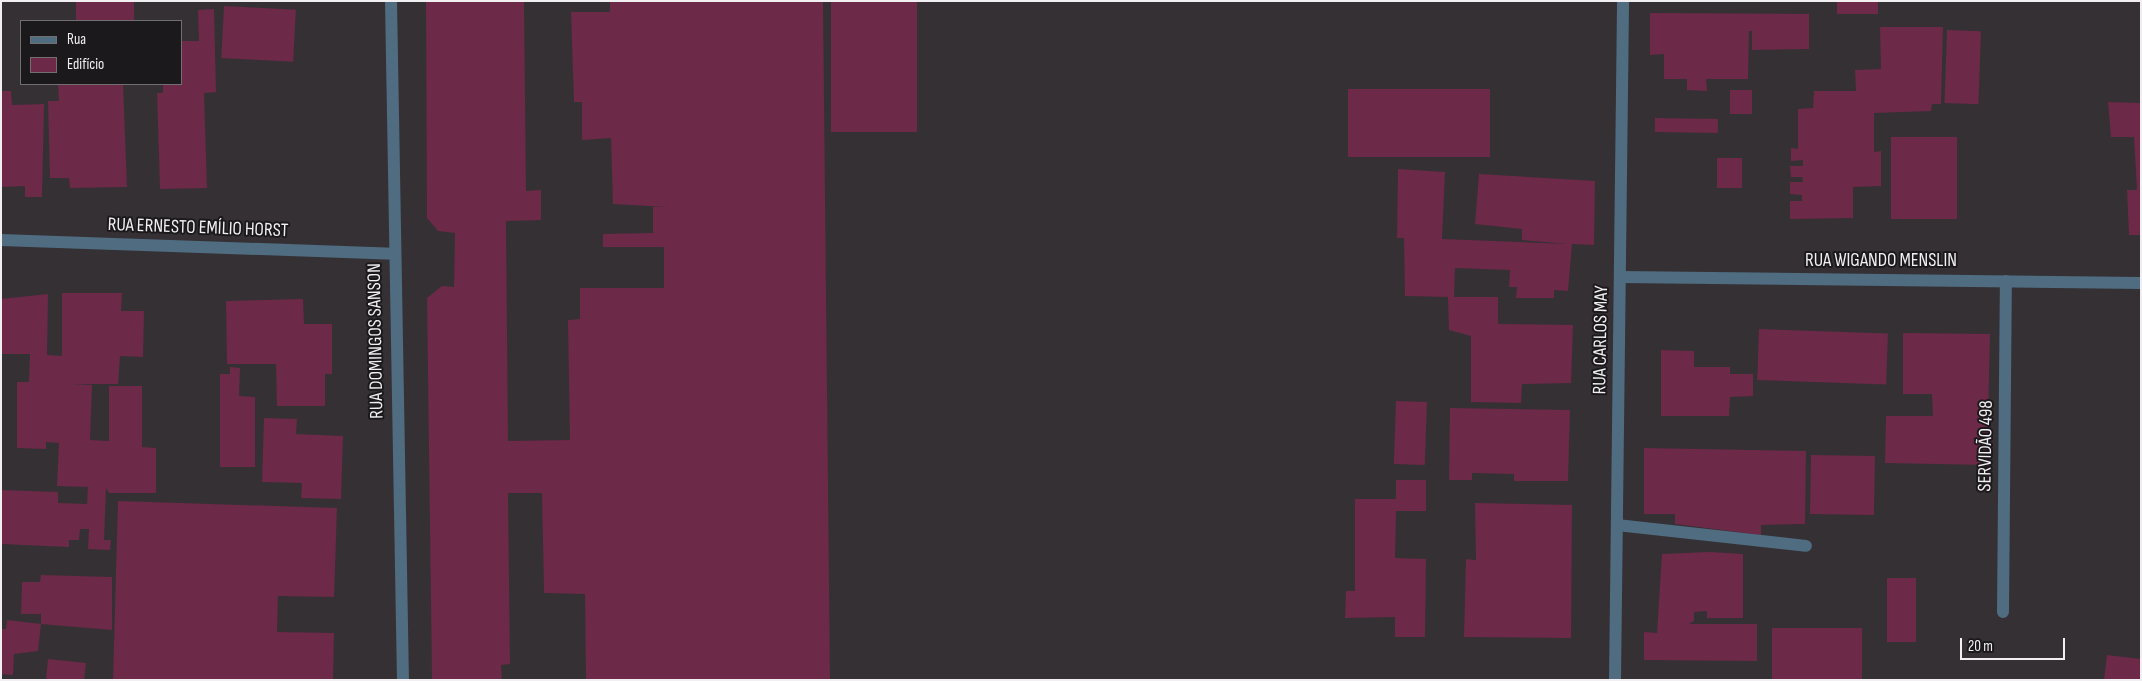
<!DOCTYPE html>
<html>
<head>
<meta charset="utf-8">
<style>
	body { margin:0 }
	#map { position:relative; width:2142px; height:681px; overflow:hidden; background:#353034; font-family:"Sofia Sans Condensed",sans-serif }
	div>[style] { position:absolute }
	.building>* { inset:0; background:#6c2948; transform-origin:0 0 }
	.service>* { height:12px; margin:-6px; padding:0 6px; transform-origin:6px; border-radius:6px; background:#4f6c80 }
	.minor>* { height:12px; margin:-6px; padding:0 6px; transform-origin:6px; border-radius:6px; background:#4f6c80 }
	span { translate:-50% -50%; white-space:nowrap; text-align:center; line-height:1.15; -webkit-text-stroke:4px #1b191b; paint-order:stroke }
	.street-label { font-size:19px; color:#f2eff2 }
	.frame { position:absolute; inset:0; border:2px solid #f2eff2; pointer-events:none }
	.legend { position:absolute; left:20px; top:20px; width:162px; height:65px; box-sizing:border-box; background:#1b191b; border:1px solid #716f71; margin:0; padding:6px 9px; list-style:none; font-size:15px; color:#f2eff2 }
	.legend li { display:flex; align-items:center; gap:10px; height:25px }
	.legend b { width:25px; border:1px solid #716f71 }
	.scale { position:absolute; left:1960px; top:638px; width:105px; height:22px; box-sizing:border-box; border:2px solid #f2eff2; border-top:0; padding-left:6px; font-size:15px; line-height:18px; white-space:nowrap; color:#f2eff2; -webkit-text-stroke:4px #1b191b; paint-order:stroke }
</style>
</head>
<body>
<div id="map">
	<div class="building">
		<i style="left:76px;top:1px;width:58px;height:20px"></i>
		<i style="clip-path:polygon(426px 1px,524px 1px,526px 191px,541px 190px,541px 220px,506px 221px,508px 441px,570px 440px,568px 320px,580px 319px,580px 288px,664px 288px,664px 247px,603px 247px,603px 234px,653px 233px,653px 207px,666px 207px,613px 204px,611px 138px,582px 140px,582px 102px,574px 102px,571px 12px,610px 12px,610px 1px,823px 1px,830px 680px,586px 680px,585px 594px,544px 593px,542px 493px,508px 493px,510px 664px,501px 665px,502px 680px,432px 680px,427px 298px,442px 286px,454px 287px,455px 233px,438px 231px,427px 218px)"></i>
		<i style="left:831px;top:1px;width:86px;height:131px"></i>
		<i style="left:1837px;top:1px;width:41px;height:13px"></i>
		<i style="left:224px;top:6px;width:72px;height:52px;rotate:3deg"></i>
		<i style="clip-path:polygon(214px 9px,216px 92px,204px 93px,207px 188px,160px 189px,157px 93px,163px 93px,163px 84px,181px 84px,181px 41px,199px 41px,198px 10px)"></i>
		<i style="clip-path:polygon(1650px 13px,1809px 14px,1809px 49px,1752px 50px,1752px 31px,1749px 31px,1748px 79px,1706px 79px,1707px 91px,1687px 90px,1687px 79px,1664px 79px,1664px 54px,1650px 55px)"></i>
		<i style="clip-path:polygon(1880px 27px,1943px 27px,1941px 104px,1932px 104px,1931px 111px,1874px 113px,1874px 152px,1881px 151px,1881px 186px,1853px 187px,1853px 218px,1790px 219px,1790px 201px,1802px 201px,1802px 195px,1790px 194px,1790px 182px,1803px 182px,1802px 177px,1791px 177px,1790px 166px,1803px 166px,1803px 160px,1791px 161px,1791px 148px,1798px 149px,1798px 109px,1813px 108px,1814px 91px,1856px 91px,1855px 70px,1881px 69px)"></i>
		<i style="left:1947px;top:30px;width:34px;height:73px;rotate:2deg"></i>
		<i style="clip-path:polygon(58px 84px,123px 84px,127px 187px,70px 188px,69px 178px,50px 178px,48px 101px,59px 101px)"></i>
		<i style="left:1490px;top:89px;width:68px;height:142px;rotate:90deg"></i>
		<i style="left:1730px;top:90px;width:22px;height:24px"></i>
		<i style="clip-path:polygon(1px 91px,11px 91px,12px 105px,44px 104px,42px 197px,25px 197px,25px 186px,1px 187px)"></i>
		<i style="clip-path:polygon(2108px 102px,2141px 103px,2141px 235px,2129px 235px,2127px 190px,2137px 190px,2134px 137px,2111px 137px)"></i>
		<i style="left:1655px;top:118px;width:63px;height:14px;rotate:1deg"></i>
		<i style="left:1891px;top:137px;width:66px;height:82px"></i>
		<i style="left:1717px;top:158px;width:25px;height:30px"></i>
		<i style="clip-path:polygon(1398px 169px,1445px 172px,1442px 239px,1568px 244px,1522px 240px,1522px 229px,1475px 224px,1479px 174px,1595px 181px,1594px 245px,1572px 244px,1568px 291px,1554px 290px,1554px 298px,1516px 298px,1517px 287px,1509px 287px,1510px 270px,1455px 268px,1454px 297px,1498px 297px,1498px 324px,1573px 325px,1571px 383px,1522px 384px,1521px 403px,1471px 402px,1471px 336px,1449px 330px,1448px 297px,1405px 296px,1404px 238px,1397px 238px)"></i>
		<i style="clip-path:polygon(62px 293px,122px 293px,121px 311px,144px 311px,143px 357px,120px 356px,118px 384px,72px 384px,92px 385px,90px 440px,109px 441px,109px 386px,142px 386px,142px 447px,156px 448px,156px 493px,109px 493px,106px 488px,104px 540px,111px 540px,110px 550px,88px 549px,89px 529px,80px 529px,79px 540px,69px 540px,69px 547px,1px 544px,1px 490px,58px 492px,58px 503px,87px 504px,88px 487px,57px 486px,59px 443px,46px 442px,46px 449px,17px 448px,17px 382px,29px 382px,30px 354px,1px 354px,1px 299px,48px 294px,47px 355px,62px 356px)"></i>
		<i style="clip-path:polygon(303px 299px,304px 324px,332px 324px,332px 374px,325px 374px,325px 406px,277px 406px,276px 364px,227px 364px,226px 301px)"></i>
		<i style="left:1759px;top:329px;width:129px;height:51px;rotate:2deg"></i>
		<i style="clip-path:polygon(1903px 333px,1990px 334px,1987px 465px,1885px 463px,1886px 416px,1933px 416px,1932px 394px,1903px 394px)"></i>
		<i style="clip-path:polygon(1661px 350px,1694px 351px,1694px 367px,1730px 367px,1730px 374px,1753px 374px,1753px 396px,1730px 397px,1729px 416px,1661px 416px)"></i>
		<i style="clip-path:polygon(230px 367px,240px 368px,239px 396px,255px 397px,255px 467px,220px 467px,220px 374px,230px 374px)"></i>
		<i style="left:1396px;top:401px;width:31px;height:63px;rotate:2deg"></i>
		<i style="clip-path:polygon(1450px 408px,1570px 410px,1568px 481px,1514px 481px,1514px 474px,1472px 473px,1472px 480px,1449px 480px)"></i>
		<i style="clip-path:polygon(264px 418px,297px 419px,296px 434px,343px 436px,341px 499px,301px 498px,302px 483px,262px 482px)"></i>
		<i style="clip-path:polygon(1644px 448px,1806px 451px,1805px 524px,1761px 525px,1761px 535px,1675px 524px,1675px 514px,1644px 514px)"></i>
		<i style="left:1811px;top:455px;width:64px;height:59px;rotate:1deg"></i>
		<i style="clip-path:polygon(1396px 480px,1426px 480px,1426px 511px,1396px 511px,1395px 558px,1426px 559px,1425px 637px,1395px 637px,1395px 617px,1345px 618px,1346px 591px,1355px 591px,1355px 499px,1396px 499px)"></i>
		<i style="clip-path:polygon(118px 501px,337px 508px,334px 597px,278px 596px,277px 632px,334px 633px,333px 680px,113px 680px)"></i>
		<i style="clip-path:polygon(1475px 503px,1572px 505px,1571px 638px,1464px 637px,1466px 559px,1476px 560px)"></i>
		<i style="clip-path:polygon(1710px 552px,1743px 554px,1743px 618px,1707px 618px,1707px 611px,1694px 612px,1694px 621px,1689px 624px,1757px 624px,1757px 661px,1644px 660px,1644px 632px,1657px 633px,1662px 554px)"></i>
		<i style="clip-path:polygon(41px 575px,112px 577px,112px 630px,41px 624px,41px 614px,21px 614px,22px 582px,40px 582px)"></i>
		<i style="left:1887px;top:578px;width:29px;height:64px"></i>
		<i style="clip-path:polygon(7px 620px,41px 624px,38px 651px,14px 654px,13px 675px,1px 674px,1px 629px,6px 629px)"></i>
		<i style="left:1772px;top:628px;width:90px;height:52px"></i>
		<i style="clip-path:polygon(2107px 655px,2141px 659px,2141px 680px,2104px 680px)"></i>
		<i style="clip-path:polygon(48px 659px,86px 663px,84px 680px,46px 680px)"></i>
	</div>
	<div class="service">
		<i style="left:1617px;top:525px;width:190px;rotate:6.3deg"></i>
	</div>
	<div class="minor">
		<i style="left:391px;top:1px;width:679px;rotate:88.99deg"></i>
		<i style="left:1px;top:240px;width:392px;rotate:2deg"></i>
		<i style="left:1620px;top:277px;width:521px;rotate:0.66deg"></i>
		<i style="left:2003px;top:612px;width:331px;rotate:-89.5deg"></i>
		<i style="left:1615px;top:680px;width:679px;rotate:-89.32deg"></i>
	</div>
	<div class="street-label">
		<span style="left:198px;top:228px;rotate:2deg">RUA ERNESTO EMÍLIO HORST</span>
		<span style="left:1881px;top:261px">RUA WIGANDO MENSLIN</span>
		<span style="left:1601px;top:340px;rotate:-89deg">RUA CARLOS MAY</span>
		<span style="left:376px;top:341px;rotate:-91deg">RUA DOMINGOS SANSON</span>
		<span style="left:1986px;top:446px;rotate:-89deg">SERVIDÃO 498</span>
	</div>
	<div class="frame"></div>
	<ul class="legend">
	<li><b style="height:6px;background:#4f6c80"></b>Rua</li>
	<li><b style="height:14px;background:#6c2948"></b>Edifício</li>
	</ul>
	<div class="scale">20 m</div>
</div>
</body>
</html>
